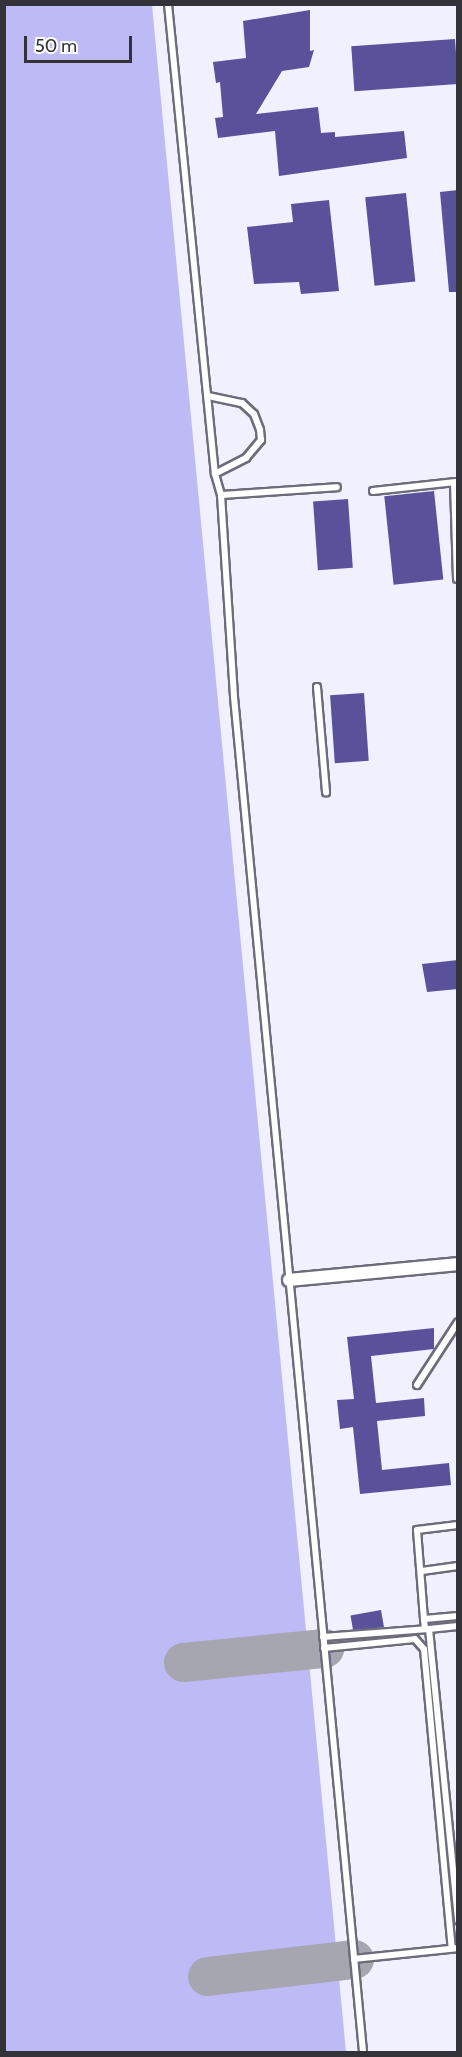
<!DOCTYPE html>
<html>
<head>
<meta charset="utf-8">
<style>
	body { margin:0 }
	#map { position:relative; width:462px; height:2057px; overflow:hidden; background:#f0f0fe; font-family:Cabin,sans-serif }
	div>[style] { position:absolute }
	.green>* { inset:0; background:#bdbaf6 }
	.taxiway>* { height:39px; margin:-19.5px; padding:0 19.5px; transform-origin:19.5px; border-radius:19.5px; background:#a6a6b0 }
	.building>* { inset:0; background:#595199; transform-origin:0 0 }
	.roads { filter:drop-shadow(2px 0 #6c6c7a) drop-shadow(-2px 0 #6c6c7a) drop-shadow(0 2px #6c6c7a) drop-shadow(0 -2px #6c6c7a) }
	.lane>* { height:6px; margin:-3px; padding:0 3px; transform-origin:3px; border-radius:3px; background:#fff }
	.street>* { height:12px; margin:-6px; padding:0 6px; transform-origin:6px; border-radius:6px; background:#fff }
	span { translate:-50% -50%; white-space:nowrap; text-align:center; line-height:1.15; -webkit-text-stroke:6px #fff; paint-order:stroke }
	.frame { position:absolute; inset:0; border:6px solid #323238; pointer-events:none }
	.scale { position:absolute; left:24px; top:36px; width:108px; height:27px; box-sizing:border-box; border:3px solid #323238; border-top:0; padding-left:8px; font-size:18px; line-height:21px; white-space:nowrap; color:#323238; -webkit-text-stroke:4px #fff; paint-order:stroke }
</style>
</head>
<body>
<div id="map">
	<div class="green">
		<i style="clip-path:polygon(5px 4px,152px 5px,346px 2052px,5px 2052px)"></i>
	</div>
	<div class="taxiway">
		<i style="left:183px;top:1662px;width:142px;rotate:-5.7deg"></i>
		<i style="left:207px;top:1976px;width:148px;rotate:-6.6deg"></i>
	</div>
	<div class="building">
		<i style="clip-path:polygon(310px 10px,310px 51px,314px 50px,309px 67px,282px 71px,256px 114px,318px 107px,321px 133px,335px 132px,335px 137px,404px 131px,407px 158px,279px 176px,275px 131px,218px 138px,215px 118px,223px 117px,220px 82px,216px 83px,213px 62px,246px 58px,243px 21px)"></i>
		<i style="left:455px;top:39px;width:45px;height:104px;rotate:86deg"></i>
		<i style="clip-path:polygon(458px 190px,458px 292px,449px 292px,440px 192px)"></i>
		<i style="left:406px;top:193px;width:89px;height:41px;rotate:84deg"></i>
		<i style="clip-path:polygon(329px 200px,339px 291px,301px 294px,299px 282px,254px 284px,247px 227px,293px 222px,291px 204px)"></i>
		<i style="left:434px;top:491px;width:89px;height:50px;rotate:84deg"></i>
		<i style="left:348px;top:499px;width:69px;height:35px;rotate:86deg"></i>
		<i style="left:364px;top:693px;width:68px;height:34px;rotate:86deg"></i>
		<i style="clip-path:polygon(458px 960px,458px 989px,427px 992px,422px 964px)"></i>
		<i style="clip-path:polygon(434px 1328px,434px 1349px,371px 1356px,376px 1403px,424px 1398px,425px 1416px,377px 1421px,382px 1470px,449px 1463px,451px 1485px,360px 1494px,353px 1427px,340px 1429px,337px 1400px,354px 1399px,347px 1337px)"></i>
		<i style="left:381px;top:1610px;width:17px;height:31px;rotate:80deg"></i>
	</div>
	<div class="roads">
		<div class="lane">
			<i style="left:168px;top:4px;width:472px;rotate:84.3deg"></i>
			<i style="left:215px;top:474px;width:22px;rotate:74deg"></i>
			<i style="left:221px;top:495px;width:202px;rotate:86.3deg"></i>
			<i style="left:234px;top:697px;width:1361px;rotate:84.56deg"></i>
			<i style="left:208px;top:396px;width:35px;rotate:12deg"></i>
			<i style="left:242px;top:403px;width:16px;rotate:43deg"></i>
			<i style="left:254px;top:414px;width:17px;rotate:69deg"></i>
			<i style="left:260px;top:430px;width:10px;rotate:84deg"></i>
			<i style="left:261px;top:440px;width:23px;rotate:130deg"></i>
			<i style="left:246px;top:458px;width:35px;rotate:153deg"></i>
			<i style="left:454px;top:483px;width:96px;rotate:88.2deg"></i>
			<i style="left:373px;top:491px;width:83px;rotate:-6.2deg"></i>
			<i style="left:221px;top:495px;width:116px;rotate:-3.9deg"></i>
			<i style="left:317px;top:687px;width:106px;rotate:85.1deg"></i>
			<i style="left:417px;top:1385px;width:75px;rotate:-56.9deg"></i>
			<i style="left:422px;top:1571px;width:36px;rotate:-8deg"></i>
			<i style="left:424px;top:1619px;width:89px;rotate:-94.5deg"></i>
			<i style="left:417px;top:1530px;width:41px;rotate:-7deg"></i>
			<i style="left:425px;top:1629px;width:10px;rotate:-96deg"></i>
			<i style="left:424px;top:1619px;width:34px;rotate:-5deg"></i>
			<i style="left:429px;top:1629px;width:29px;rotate:-6deg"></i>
			<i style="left:323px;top:1637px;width:106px;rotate:-4.3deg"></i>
			<i style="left:429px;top:1629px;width:293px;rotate:84.3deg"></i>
			<i style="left:324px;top:1648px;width:91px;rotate:-5.6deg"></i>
			<i style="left:415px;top:1639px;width:13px;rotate:48deg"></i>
			<i style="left:424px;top:1649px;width:300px;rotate:84.7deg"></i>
			<i style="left:354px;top:1959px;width:105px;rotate:-6deg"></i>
		</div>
		<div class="street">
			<i style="left:289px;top:1280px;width:170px;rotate:-5.4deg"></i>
		</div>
	</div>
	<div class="frame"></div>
	<div class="scale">50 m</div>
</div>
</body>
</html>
